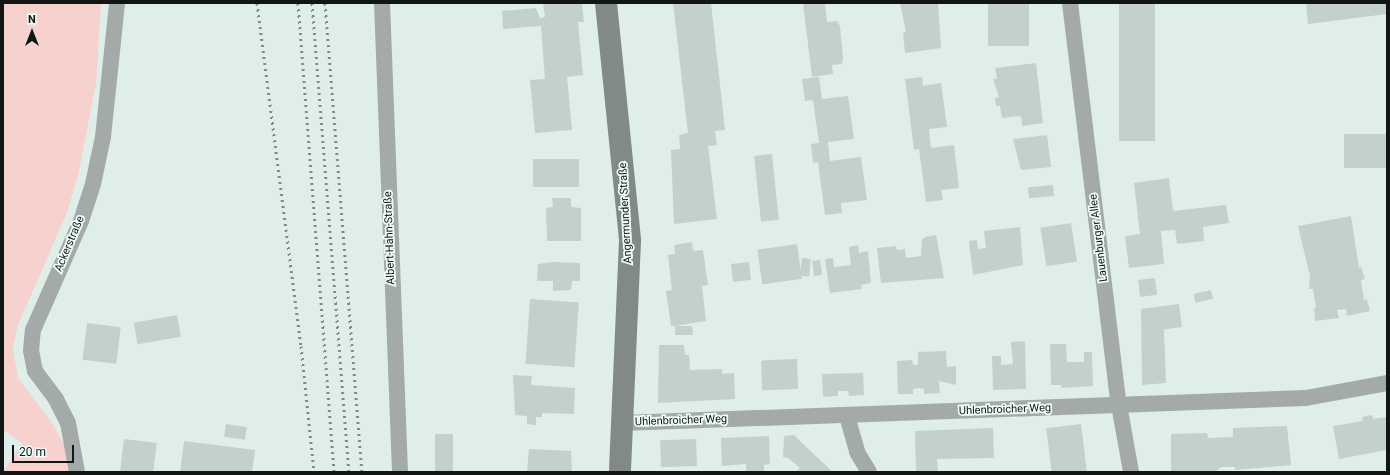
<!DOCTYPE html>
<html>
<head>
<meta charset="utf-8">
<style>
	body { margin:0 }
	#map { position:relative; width:1390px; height:475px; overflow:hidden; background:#e0eeea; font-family:Roboto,sans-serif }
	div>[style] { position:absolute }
	.green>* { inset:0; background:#f6d1cd }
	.building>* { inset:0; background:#c3d0cc; transform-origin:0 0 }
	.street>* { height:16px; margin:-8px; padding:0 8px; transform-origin:8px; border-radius:8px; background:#a4aaa8 }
	.secondary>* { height:22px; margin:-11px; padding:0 11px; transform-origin:11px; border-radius:11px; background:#818a87 }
	.rail>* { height:3px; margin-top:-1.5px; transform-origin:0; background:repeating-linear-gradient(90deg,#808a87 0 2px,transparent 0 6px) }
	span { translate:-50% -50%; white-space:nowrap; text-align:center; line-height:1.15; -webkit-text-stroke:3.5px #eefcf7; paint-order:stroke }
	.street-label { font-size:11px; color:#111614 }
	.frame { position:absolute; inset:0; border:4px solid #111614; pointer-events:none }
	.north { position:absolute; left:12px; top:12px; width:40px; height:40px; -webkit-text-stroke:3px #eefcf7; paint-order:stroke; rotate:0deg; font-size:11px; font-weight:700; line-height:16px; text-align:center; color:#111614 }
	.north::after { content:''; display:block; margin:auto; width:14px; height:18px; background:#111614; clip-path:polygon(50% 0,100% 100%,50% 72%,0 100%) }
	.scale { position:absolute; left:12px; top:445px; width:62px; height:18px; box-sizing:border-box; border:2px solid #111614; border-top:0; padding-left:5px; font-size:12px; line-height:14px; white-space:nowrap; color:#111614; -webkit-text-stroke:3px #eefcf7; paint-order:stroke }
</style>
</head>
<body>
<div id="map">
	<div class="green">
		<i style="clip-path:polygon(3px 3px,101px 3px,96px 83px,78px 176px,66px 215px,18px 325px,13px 348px,18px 378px,53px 424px,67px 451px,69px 472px,3px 472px,22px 443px,5px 431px,3px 433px)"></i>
	</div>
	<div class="building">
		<i style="clip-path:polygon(543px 3px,582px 3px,584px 22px,578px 22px,583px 75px,567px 77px,572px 130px,535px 133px,530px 80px,545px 79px,541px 26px,503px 29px,502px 11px,536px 8px,540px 18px,545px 17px)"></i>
		<i style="clip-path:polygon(673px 3px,711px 3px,725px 130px,715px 131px,717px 145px,708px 146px,717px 219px,674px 224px,671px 150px,680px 149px,679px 135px,688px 133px)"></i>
		<i style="clip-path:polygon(803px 3px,825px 3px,827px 22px,837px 21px,840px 26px,843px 58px,842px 64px,832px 65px,833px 74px,812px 77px)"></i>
		<i style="clip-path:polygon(900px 3px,938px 3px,941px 48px,905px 53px,903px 33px,906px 32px)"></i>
		<i style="left:988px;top:3px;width:41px;height:43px"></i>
		<i style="left:1119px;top:3px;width:36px;height:138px"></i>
		<i style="clip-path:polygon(1306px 3px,1387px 3px,1387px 14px,1308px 24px)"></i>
		<i style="clip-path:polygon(1036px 63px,1043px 123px,1022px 126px,1021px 116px,1002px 118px,1000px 106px,996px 106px,995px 98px,999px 97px,993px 79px,997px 79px,995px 68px)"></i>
		<i style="clip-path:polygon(819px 77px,822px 99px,848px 96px,854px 139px,828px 142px,830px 161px,861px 157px,867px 200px,841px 203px,842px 213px,825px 215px,818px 162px,813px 163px,811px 144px,819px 143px,813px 100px,805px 101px,802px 79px)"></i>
		<i style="clip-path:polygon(922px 77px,923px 86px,941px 83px,947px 127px,929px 129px,931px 148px,954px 145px,959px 188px,941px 190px,943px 200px,926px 202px,919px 149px,914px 150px,905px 79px)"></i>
		<i style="left:1387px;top:134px;width:34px;height:43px;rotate:90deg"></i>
		<i style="clip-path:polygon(1047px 135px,1051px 167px,1021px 170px,1013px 139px)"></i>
		<i style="left:772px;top:154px;width:66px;height:18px;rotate:84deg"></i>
		<i style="left:533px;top:159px;width:46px;height:28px"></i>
		<i style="clip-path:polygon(1169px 178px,1173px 211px,1226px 205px,1229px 223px,1203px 227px,1204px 241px,1177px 244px,1175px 230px,1161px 231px,1164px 264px,1129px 268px,1125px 236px,1140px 234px,1134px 183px)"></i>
		<i style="left:1053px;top:185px;width:11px;height:25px;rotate:85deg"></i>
		<i style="clip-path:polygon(552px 198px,571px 198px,571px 207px,581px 208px,581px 241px,547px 241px,546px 208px,553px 207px)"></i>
		<i style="clip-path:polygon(1351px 216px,1359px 268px,1361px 267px,1365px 279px,1361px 280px,1364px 300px,1367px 299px,1370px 311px,1347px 316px,1346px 309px,1337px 310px,1339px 318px,1315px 321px,1314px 309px,1316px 308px,1313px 289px,1309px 289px,1310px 276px,1298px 226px)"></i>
		<i style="left:1071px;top:223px;width:39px;height:31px;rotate:81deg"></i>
		<i style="clip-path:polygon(1020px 227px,1023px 265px,973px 275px,969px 241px,977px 240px,978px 249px,986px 248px,984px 231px)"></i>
		<i style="clip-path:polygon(936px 235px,944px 278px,881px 283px,877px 248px,896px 246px,897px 250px,905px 249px,906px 258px,921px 256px,922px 240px,925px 237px)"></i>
		<i style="clip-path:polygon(692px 242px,693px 251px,703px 250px,708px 285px,702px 286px,706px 321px,675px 326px,692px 326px,693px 335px,675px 335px,675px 326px,671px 326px,666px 291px,672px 290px,668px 255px,675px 254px,674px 245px)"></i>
		<i style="left:797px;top:244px;width:35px;height:40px;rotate:82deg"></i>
		<i style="clip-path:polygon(858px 245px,859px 253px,868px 251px,871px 283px,861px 285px,862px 289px,830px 293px,825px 259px,833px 258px,834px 267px,851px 265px,849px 247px)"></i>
		<i style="left:802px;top:258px;width:9px;height:18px;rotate:6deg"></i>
		<i style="left:820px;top:260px;width:15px;height:8px;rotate:82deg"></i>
		<i style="clip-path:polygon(553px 262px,580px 263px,580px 281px,572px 281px,571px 290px,553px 291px,553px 281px,537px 281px,538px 264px)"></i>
		<i style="left:749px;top:262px;width:18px;height:18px;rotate:84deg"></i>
		<i style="left:1155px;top:278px;width:17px;height:17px;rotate:83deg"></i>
		<i style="left:1211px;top:290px;width:9px;height:18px;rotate:77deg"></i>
		<i style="left:530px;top:299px;width:49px;height:65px;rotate:4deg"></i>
		<i style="clip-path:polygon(1179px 304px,1182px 327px,1161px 330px,1164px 330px,1166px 383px,1142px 385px,1141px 309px)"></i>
		<i style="left:177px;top:315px;width:22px;height:44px;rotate:80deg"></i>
		<i style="left:87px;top:323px;width:34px;height:37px;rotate:7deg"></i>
		<i style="clip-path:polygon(1025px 341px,1026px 389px,993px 390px,992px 356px,1001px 356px,1001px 365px,1013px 364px,1011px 342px)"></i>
		<i style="clip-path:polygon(1050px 344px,1066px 344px,1067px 362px,1084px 362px,1084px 352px,1092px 352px,1093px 386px,1061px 388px,1061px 385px,1051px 385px)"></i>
		<i style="clip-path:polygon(659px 345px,684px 345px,685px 355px,689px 355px,690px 370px,722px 369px,722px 374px,734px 373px,735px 399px,658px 403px)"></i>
		<i style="clip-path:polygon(946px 351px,947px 367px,956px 366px,956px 385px,939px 381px,940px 393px,924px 394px,924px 389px,919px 388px,913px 389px,913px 394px,898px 394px,897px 361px,912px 360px,913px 365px,918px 365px,918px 352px)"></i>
		<i style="left:797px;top:359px;width:30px;height:36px;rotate:88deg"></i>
		<i style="clip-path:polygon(863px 373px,864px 395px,849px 396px,848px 391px,838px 391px,838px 396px,823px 397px,822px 374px)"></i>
		<i style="clip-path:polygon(513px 375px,532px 376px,531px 385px,575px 388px,574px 414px,542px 413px,542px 417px,536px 417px,536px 425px,527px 424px,527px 416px,515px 415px)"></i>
		<i style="clip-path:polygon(1372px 415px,1373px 419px,1387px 417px,1387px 450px,1339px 459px,1333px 426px,1363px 421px,1362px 417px)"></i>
		<i style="left:226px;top:424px;width:21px;height:13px;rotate:8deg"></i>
		<i style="left:1081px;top:424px;width:48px;height:35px;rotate:83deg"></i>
		<i style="clip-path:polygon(1287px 426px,1291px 465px,1235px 470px,1235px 467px,1221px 467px,1215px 472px,1171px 472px,1171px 434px,1207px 433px,1208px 438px,1233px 437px,1233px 428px)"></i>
		<i style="clip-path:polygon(993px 428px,994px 458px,937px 459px,938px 472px,916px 472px,915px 431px)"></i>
		<i style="left:435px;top:434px;width:18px;height:38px"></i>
		<i style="clip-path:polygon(794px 435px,802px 443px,833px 472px,796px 472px,800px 468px,788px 458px,783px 457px,784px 436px)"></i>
		<i style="clip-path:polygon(769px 436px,770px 464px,764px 465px,764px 471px,746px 472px,746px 464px,722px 466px,721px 438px)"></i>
		<i style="left:124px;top:439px;width:33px;height:33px;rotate:7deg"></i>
		<i style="left:696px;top:439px;width:27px;height:36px;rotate:88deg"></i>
		<i style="clip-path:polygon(184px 441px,255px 450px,252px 472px,180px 472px)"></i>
		<i style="clip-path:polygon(529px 449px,571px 451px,572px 472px,527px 472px)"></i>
	</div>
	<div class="street">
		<i style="left:382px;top:3px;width:469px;rotate:87.8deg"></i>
		<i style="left:1070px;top:3px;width:405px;rotate:83.1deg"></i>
		<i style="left:1119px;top:405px;width:68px;rotate:79.8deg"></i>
		<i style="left:847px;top:416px;width:37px;rotate:74deg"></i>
		<i style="left:857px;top:452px;width:23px;rotate:59deg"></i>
		<i style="left:622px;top:423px;width:684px;rotate:-2.09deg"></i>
		<i style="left:1306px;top:398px;width:82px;rotate:-10.5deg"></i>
		<i style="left:77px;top:472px;width:50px;rotate:-100.4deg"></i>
		<i style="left:68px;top:423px;width:27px;rotate:-117deg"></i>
		<i style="left:56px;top:399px;width:35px;rotate:-127deg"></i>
		<i style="left:35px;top:371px;width:20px;rotate:-101deg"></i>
		<i style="left:31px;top:351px;width:21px;rotate:-85deg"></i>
		<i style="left:33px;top:330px;width:119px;rotate:-66.2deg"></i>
		<i style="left:81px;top:221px;width:39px;rotate:-72deg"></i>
		<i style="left:93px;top:184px;width:48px;rotate:-78deg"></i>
		<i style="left:103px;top:137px;width:135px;rotate:-84deg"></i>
	</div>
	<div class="secondary">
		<i style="left:606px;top:3px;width:239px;rotate:84.2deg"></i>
		<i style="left:630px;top:241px;width:231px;rotate:92.5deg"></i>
	</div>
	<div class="rail">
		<i style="left:257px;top:3px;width:346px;rotate:82.7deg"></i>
		<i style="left:301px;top:346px;width:127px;rotate:84.1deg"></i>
		<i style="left:298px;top:3px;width:470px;rotate:85.6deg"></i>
		<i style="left:312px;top:3px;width:470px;rotate:85.5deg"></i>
		<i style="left:325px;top:3px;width:470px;rotate:85.5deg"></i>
	</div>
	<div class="street-label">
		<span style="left:626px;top:213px;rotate:-93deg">Angermunder Straße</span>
		<span style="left:390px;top:238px;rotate:-92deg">Albert-Hahn-Straße</span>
		<span style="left:1099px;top:238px;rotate:-97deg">Lauenburger Allee</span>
		<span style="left:70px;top:244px;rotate:-67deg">Ackerstraße</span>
		<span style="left:1005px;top:410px;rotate:-2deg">Uhlenbroicher Weg</span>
		<span style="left:681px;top:421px;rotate:-2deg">Uhlenbroicher Weg</span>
	</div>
	<div class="frame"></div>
	<div class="north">N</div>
	<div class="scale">20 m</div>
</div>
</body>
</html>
